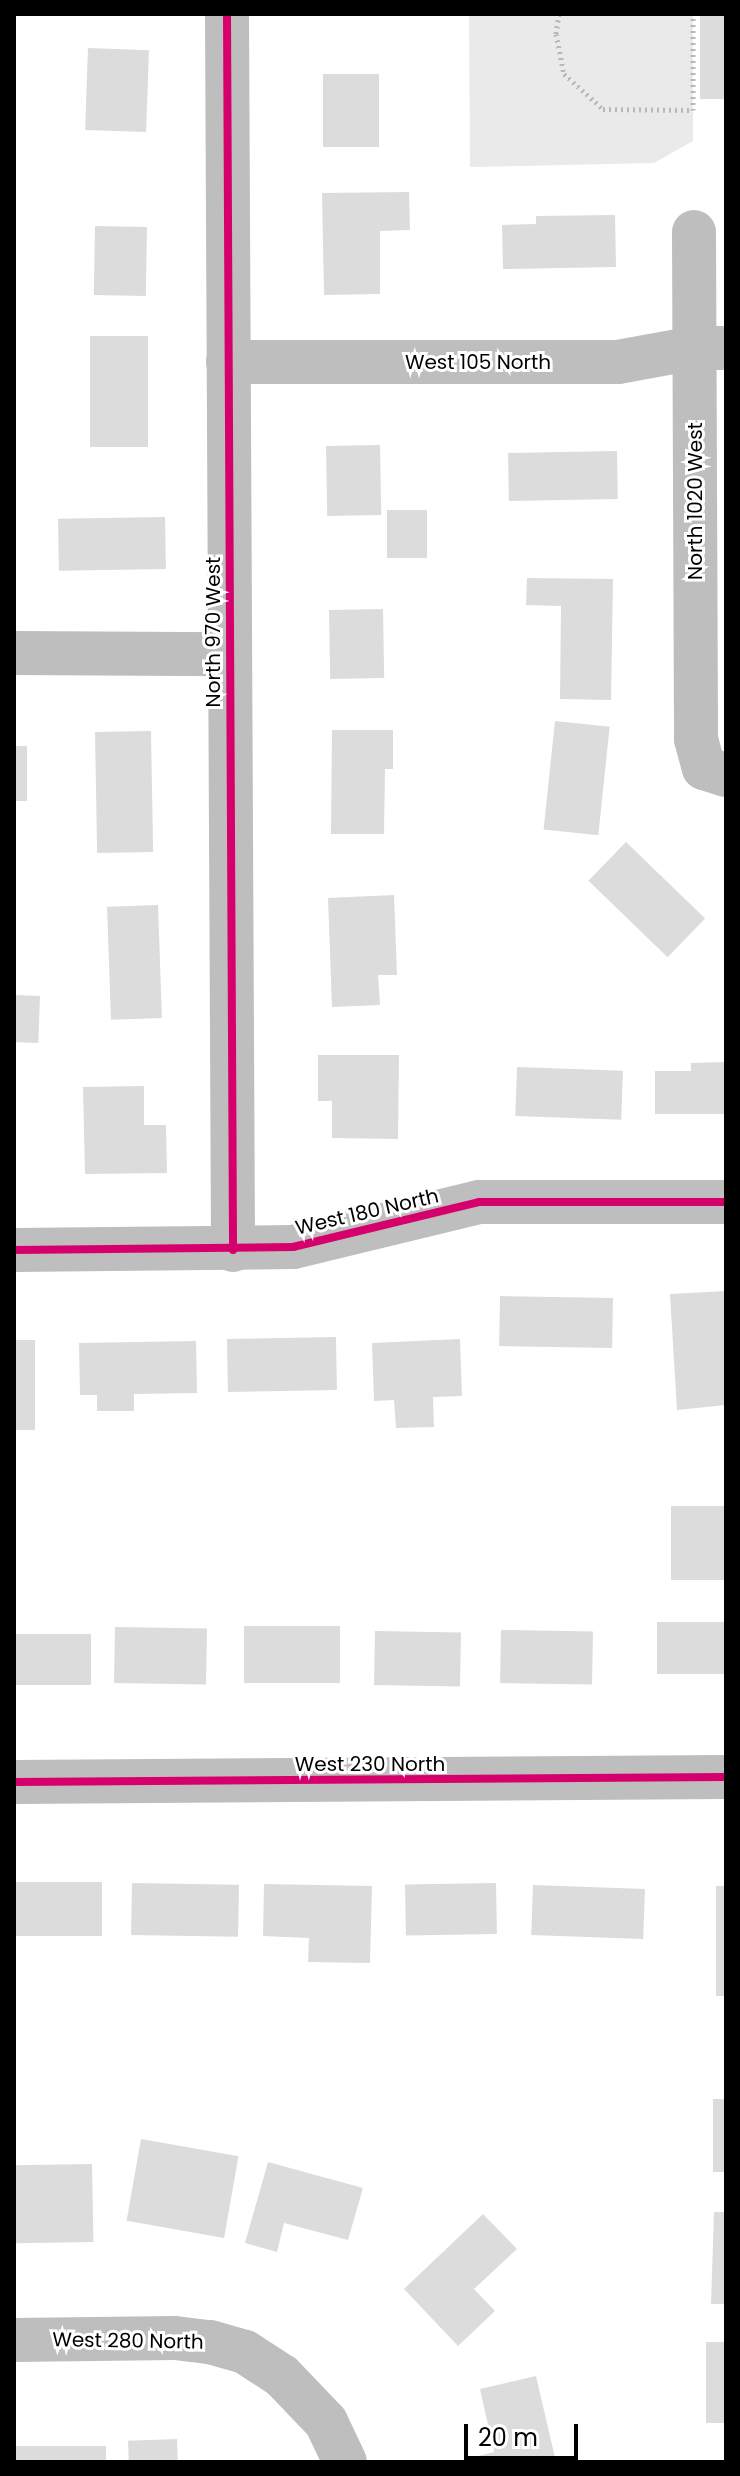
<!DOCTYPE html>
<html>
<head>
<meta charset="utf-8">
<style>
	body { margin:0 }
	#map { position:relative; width:740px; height:2476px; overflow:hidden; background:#fff; font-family:Poppins,sans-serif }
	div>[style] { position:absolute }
	.green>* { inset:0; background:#eaeaea }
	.building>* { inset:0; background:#dcdcdc; transform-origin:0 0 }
	.path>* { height:5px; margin-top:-2.5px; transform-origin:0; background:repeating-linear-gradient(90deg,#b8b8b8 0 2px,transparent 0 6px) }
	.minor>* { height:44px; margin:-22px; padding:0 22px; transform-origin:22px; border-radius:22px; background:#bebebe }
	.cycleway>* { height:8px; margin:-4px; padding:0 4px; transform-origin:4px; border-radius:4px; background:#d6006c }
	span { translate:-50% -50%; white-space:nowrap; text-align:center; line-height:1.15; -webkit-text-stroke:6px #fff; paint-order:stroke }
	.street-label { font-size:20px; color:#000 }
	.frame { position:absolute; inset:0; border:16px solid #000; pointer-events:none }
	.scale { position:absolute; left:464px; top:2424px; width:114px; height:36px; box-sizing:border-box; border:4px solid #000; border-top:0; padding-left:10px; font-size:24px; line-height:28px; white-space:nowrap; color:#000; -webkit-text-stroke:6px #fff; paint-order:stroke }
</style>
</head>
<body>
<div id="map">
	<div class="green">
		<i style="clip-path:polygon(469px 14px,693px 14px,693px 141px,654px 163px,470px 167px)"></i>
	</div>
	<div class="building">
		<i style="left:700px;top:14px;width:26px;height:85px"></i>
		<i style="left:88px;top:48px;width:61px;height:82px;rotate:2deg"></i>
		<i style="left:323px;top:74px;width:56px;height:73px"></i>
		<i style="clip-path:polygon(409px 192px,410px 230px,380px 231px,380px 294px,324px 295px,322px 193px)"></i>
		<i style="clip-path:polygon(615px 215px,616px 267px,503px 269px,502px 225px,536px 224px,536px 216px)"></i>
		<i style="left:95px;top:226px;width:52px;height:69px;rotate:1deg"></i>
		<i style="left:90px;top:336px;width:58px;height:111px"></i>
		<i style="left:380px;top:445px;width:70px;height:54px;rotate:89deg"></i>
		<i style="left:617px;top:451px;width:48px;height:109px;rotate:89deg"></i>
		<i style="left:387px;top:510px;width:40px;height:48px"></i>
		<i style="left:165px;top:517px;width:52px;height:107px;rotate:89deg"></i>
		<i style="clip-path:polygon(527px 578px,613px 579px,611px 700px,560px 699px,561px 606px,526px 605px)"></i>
		<i style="left:383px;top:609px;width:69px;height:54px;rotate:89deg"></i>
		<i style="left:555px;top:721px;width:55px;height:109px;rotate:6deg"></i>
		<i style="clip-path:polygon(332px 730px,393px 730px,393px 769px,385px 769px,384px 834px,331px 834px)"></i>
		<i style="left:151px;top:731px;width:121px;height:56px;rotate:89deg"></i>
		<i style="left:14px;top:746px;width:13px;height:55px"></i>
		<i style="left:626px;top:842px;width:110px;height:54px;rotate:44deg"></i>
		<i style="clip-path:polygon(394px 895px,397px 975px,378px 975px,380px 1005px,332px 1007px,328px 898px)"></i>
		<i style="left:158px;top:905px;width:113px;height:51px;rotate:88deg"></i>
		<i style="left:14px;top:995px;width:26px;height:47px;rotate:2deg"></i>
		<i style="clip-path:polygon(318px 1055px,399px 1055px,398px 1139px,332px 1138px,332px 1101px,318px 1101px)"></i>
		<i style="clip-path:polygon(726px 1062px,726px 1114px,655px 1114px,655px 1071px,691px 1071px,691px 1063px)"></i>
		<i style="left:517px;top:1067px;width:106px;height:49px;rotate:2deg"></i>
		<i style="clip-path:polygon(144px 1086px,144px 1125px,166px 1125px,167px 1173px,85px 1174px,83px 1087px)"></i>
		<i style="clip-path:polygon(726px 1291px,726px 1405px,677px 1410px,670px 1294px)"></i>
		<i style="left:500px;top:1296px;width:113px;height:50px;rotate:1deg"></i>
		<i style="left:336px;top:1337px;width:53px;height:109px;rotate:89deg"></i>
		<i style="clip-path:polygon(460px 1339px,462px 1396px,433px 1397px,434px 1427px,396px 1428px,394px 1400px,374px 1401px,372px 1343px)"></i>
		<i style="left:14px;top:1340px;width:21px;height:90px"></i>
		<i style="clip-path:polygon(196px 1341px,197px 1393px,134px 1394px,134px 1411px,97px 1411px,97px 1395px,80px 1395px,79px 1343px)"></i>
		<i style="left:671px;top:1506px;width:55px;height:74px"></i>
		<i style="left:657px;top:1622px;width:69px;height:52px"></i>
		<i style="left:244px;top:1626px;width:96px;height:57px"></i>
		<i style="left:115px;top:1627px;width:92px;height:56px;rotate:1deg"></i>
		<i style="left:501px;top:1630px;width:92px;height:53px;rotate:1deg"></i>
		<i style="left:375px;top:1631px;width:86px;height:54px;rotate:1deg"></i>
		<i style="left:14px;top:1634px;width:77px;height:51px"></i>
		<i style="left:102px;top:1882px;width:54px;height:88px;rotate:90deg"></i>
		<i style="left:132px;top:1883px;width:107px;height:52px;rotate:1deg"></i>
		<i style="left:496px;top:1883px;width:51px;height:91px;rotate:89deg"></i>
		<i style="clip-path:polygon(264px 1884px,372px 1886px,370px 1963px,308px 1962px,309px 1938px,263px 1936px)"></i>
		<i style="left:533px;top:1885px;width:112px;height:50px;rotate:2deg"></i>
		<i style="left:716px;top:1886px;width:10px;height:110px"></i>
		<i style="left:713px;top:2099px;width:13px;height:73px"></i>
		<i style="left:141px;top:2139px;width:99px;height:83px;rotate:10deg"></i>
		<i style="clip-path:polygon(268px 2162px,363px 2188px,348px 2240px,284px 2223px,277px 2252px,245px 2243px)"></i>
		<i style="left:92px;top:2164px;width:78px;height:78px;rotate:89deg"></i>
		<i style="clip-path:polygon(714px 2212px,726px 2212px,726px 2304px,711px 2304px)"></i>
		<i style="clip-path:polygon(483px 2214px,517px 2249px,474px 2289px,495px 2311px,458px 2346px,404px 2289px)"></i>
		<i style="left:706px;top:2342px;width:20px;height:81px"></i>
		<i style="clip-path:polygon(536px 2376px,556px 2462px,466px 2462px,466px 2459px,494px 2452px,480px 2389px)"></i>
		<i style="left:177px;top:2439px;width:23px;height:49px;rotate:88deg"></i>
		<i style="left:106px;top:2446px;width:16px;height:92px;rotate:90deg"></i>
	</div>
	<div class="path">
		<i style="left:559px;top:14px;width:20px;rotate:99deg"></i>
		<i style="left:556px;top:34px;width:41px;rotate:78.7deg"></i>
		<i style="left:564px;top:74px;width:52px;rotate:41.9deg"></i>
		<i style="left:603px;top:109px;width:90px;rotate:0.6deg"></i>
		<i style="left:693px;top:110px;width:96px;rotate:-90deg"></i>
	</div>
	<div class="minor">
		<i style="left:227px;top:14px;width:1236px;rotate:89.72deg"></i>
		<i style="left:694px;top:232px;width:507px;rotate:89.77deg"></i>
		<i style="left:696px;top:739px;width:30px;rotate:75deg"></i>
		<i style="left:704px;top:768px;width:23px;rotate:18deg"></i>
		<i style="left:228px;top:362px;width:390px"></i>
		<i style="left:618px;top:362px;width:77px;rotate:-10.4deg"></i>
		<i style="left:694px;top:348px;width:32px"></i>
		<i style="left:14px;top:653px;width:215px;rotate:0.3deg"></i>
		<i style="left:14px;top:1250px;width:279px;rotate:-0.6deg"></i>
		<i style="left:293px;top:1247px;width:191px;rotate:-13.6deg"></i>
		<i style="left:479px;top:1202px;width:247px"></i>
		<i style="left:14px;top:1782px;width:712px;rotate:-0.4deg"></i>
		<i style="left:14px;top:2340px;width:161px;rotate:-0.7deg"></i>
		<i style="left:175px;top:2338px;width:35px;rotate:7deg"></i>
		<i style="left:210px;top:2342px;width:36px;rotate:16deg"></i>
		<i style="left:245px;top:2352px;width:44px;rotate:33deg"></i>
		<i style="left:282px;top:2376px;width:64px;rotate:46.3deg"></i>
		<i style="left:326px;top:2422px;width:44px;rotate:64.6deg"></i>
	</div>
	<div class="cycleway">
		<i style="left:227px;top:14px;width:1236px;rotate:89.72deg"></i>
		<i style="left:14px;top:1250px;width:279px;rotate:-0.6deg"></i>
		<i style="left:293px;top:1247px;width:191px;rotate:-13.6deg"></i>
		<i style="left:479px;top:1202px;width:247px"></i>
		<i style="left:14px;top:1782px;width:712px;rotate:-0.4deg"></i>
	</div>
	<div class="street-label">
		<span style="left:478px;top:362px">West 105 North</span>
		<span style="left:695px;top:501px;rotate:-90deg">North 1020 West</span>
		<span style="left:213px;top:632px;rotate:-90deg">North 970 West</span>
		<span style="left:367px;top:1212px;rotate:-13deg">West 180 North</span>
		<span style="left:370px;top:1764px">West 230 North</span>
		<span style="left:128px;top:2341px;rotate:1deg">West 280 North</span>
	</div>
	<div class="frame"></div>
	<div class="scale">20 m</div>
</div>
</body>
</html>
